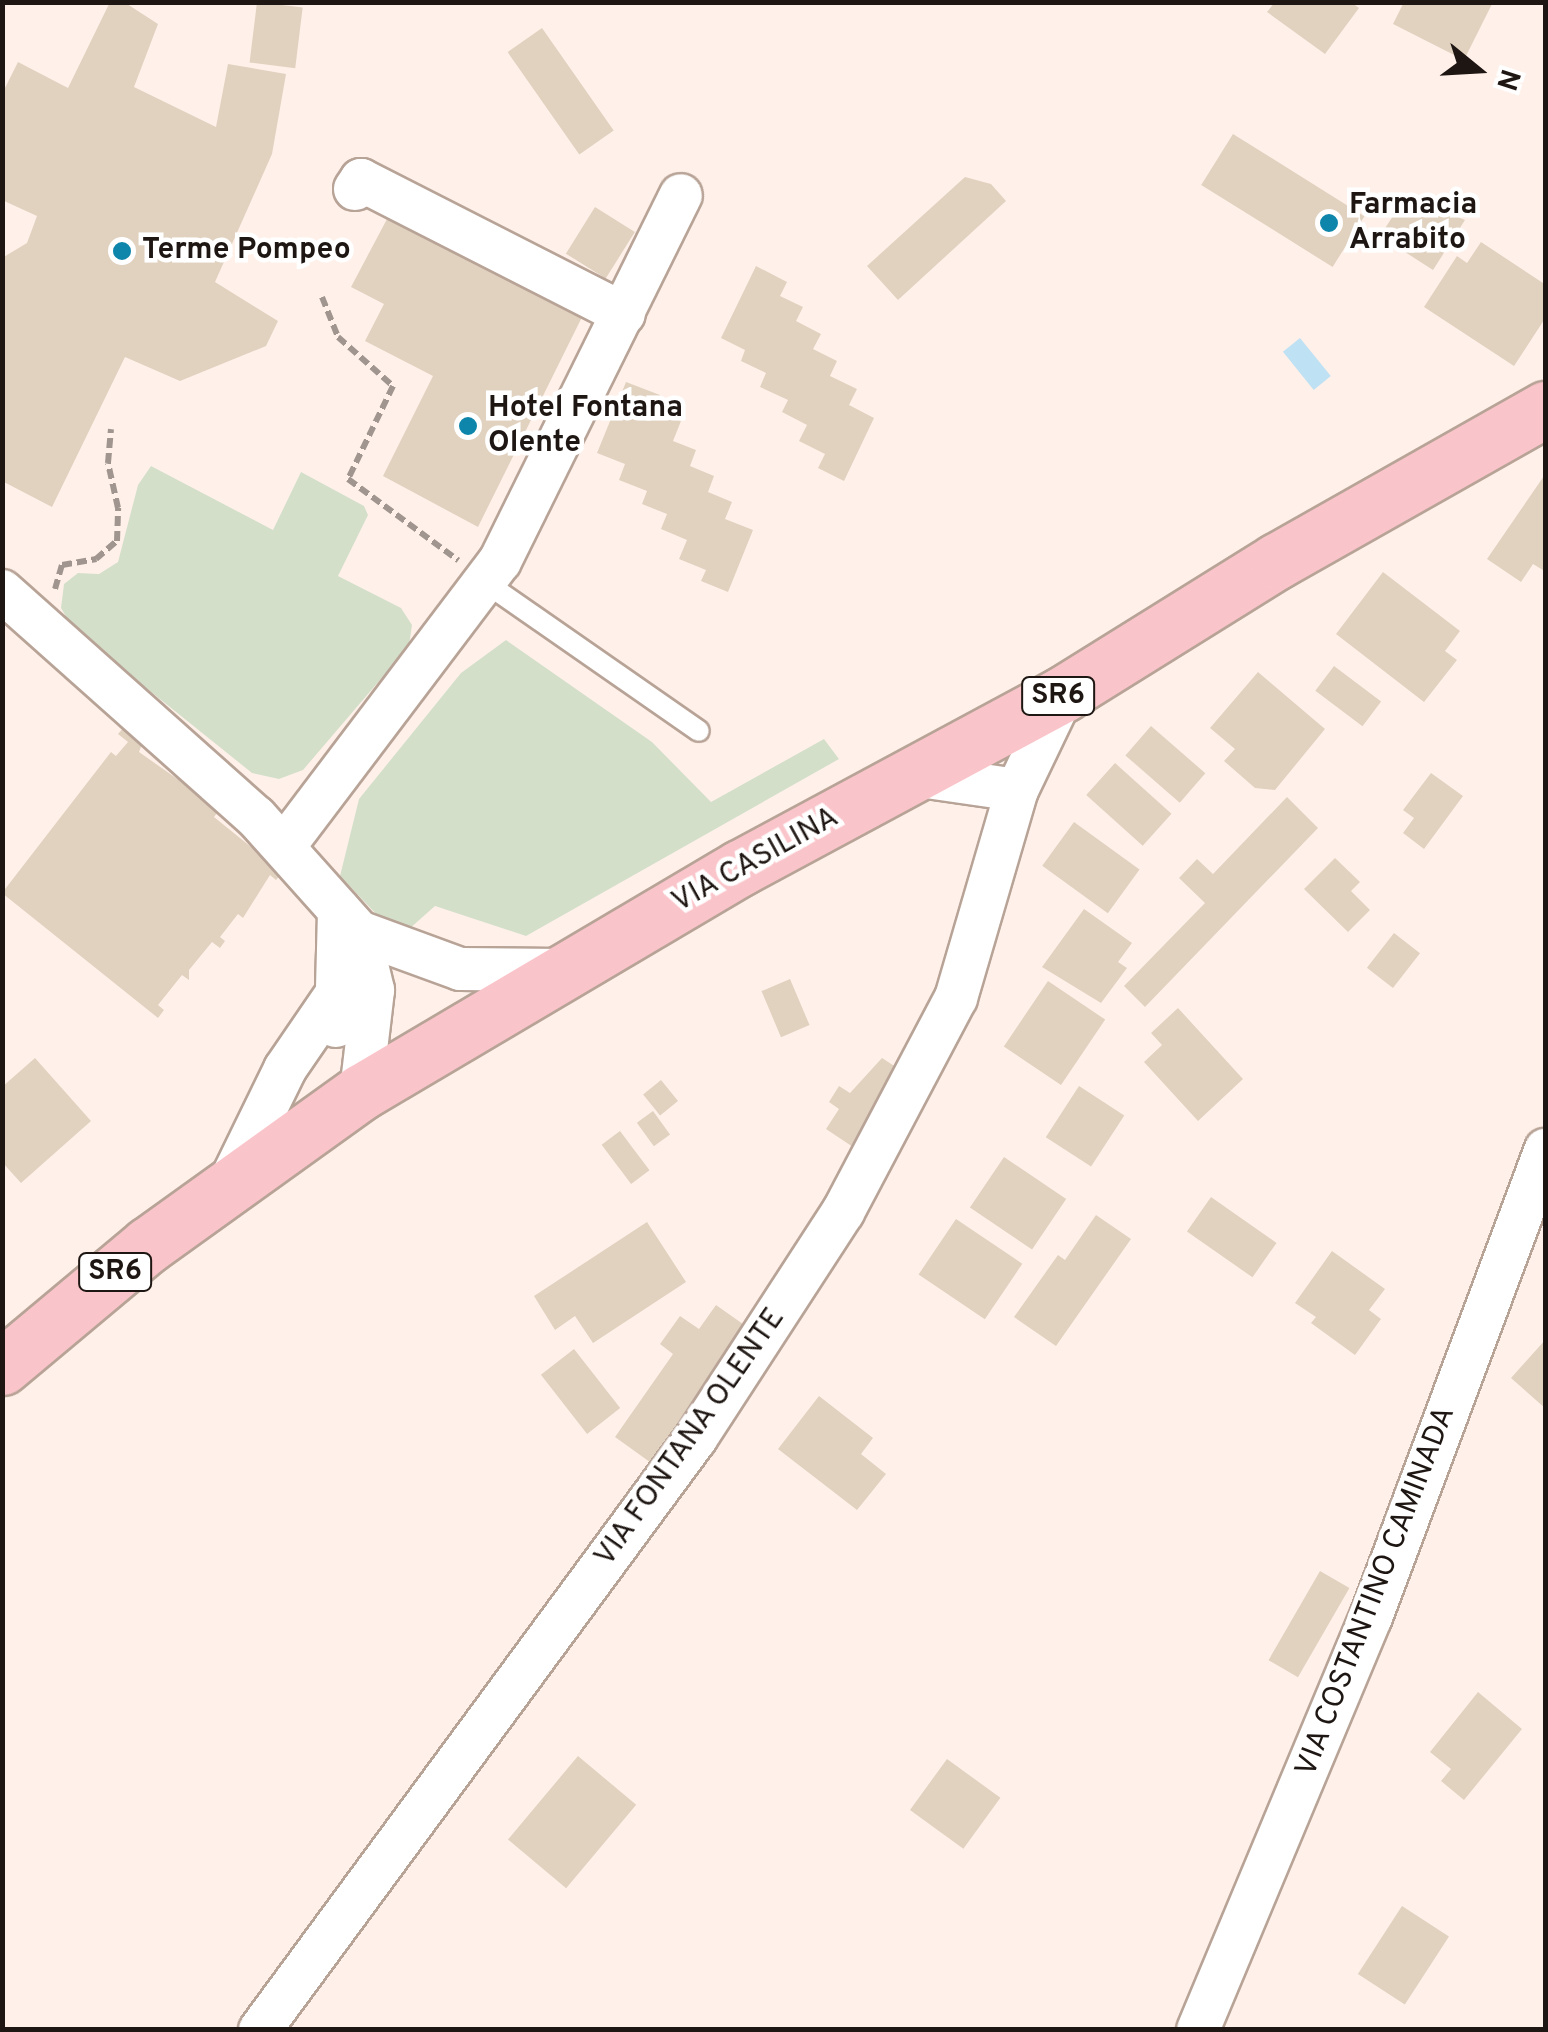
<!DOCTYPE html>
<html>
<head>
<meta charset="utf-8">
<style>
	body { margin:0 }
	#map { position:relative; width:1548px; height:2032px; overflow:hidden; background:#fff1ea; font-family:Overpass,sans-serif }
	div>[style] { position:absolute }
	.green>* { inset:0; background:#d4dfca }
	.water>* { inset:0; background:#bfe1f4; transform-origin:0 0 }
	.building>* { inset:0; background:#e1d1bf; transform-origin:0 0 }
	.path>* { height:6px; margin-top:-3px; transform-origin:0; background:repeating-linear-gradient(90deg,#a0958f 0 10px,transparent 0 15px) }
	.roads { filter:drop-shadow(2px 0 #b8a397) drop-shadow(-2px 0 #b8a397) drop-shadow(0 2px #b8a397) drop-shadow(0 -2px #b8a397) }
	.service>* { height:20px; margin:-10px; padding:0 10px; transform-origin:10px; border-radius:10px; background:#fff }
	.minor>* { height:42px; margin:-21px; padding:0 21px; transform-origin:21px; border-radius:21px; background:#fff }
	.primary>* { height:55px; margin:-27.5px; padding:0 27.5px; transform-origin:27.5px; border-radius:27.5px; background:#fac5ca }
	.dots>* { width:28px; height:28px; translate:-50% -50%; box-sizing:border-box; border:5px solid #fff; border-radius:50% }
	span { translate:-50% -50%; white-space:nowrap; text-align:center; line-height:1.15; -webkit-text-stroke:9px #fff; paint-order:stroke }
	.shield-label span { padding:2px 8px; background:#fff; border:2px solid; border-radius:8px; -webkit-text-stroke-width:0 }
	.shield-label { font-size:28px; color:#1e1612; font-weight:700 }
	.poi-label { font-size:30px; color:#1e1612; font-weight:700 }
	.left { translate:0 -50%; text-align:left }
	.street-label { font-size:30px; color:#1e1612 }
	.frame { position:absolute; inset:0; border:5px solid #1e1612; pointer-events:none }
	.north { position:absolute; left:1428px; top:20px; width:100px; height:100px; -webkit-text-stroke:8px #fff; paint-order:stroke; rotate:108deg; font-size:28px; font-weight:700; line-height:40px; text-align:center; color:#1e1612 }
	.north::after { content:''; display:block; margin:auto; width:35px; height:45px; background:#1e1612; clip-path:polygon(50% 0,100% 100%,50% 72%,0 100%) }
</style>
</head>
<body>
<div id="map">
	<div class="green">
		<i style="clip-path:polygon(151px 466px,273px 530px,301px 472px,364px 506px,368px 515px,338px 576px,401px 608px,412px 625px,409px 646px,303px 770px,279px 779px,252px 773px,74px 630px,61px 608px,64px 584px,78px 573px,99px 574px,118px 562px,138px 485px)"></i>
		<i style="clip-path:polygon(506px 640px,652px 742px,711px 802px,824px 739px,839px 759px,526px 936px,435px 906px,399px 938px,340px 876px,359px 799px,461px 673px)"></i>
	</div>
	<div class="water">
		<i style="left:1300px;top:338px;width:49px;height:22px;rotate:51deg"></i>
	</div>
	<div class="building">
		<i style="clip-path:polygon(110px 2px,124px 2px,158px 24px,134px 87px,216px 127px,228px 64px,286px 74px,272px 154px,215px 282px,278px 321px,266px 346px,180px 381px,125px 357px,52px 507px,2px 481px,2px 258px,27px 243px,37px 216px,2px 200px,2px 94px,18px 62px,68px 88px)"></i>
		<i style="left:257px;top:2px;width:46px;height:61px;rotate:7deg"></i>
		<i style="clip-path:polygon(1275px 2px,1351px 2px,1359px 8px,1325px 54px,1267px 12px)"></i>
		<i style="clip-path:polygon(1404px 2px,1493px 2px,1464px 60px,1393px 24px)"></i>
		<i style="left:542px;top:28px;width:125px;height:42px;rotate:55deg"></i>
		<i style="left:1233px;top:134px;width:155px;height:60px;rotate:32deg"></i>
		<i style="clip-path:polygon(965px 177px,991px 184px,1006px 201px,898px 300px,867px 266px)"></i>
		<i style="clip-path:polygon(1406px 196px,1465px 220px,1433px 270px,1380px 236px)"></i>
		<i style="left:595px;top:207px;width:47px;height:55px;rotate:32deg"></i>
		<i style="clip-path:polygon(387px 219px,584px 313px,478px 527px,383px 476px,433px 376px,365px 341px,384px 304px,351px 287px)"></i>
		<i style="clip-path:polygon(1481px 242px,1546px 285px,1546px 317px,1514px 366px,1424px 307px,1457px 256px,1467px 263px)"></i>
		<i style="clip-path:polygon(756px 266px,787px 282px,780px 296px,803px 307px,796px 321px,821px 334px,813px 349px,837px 361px,830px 376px,857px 389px,849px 405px,874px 418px,844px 481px,818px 468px,825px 454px,799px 441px,807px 425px,782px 412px,788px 400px,760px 387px,766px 373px,741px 361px,745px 350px,721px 338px)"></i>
		<i style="clip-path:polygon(626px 382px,660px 395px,653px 411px,681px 421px,673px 441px,696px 450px,690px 466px,714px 476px,708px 492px,732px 502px,725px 519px,753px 530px,728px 592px,701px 581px,706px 570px,679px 559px,687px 540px,661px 529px,667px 514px,642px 504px,647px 491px,619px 480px,625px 464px,597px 453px)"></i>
		<i style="clip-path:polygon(1546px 473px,1546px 572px,1533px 564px,1521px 582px,1487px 559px)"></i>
		<i style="clip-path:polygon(1383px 572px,1460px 631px,1445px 651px,1457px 660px,1424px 702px,1336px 634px)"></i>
		<i style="left:1334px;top:666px;width:59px;height:31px;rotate:37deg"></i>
		<i style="clip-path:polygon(1258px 672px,1325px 729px,1275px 790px,1255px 788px,1224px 761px,1235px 749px,1210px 728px)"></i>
		<i style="clip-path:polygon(130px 720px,146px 733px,139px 752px,220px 809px,214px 817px,266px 859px,287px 867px,276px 880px,270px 875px,243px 918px,238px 914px,220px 937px,225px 941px,220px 948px,212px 942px,189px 970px,189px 980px,182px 975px,158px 1005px,164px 1010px,158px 1018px,2px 893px,111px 752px,116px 756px,128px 742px,118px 734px)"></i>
		<i style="left:1151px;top:726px;width:72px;height:39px;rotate:41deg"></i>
		<i style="left:1115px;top:763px;width:76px;height:43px;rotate:42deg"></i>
		<i style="clip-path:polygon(1431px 773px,1463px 796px,1424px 849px,1403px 833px,1414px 818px,1403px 810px)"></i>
		<i style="clip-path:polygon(1287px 797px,1318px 828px,1145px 1007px,1124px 986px,1205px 903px,1179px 878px,1197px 859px,1213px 874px)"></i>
		<i style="left:1074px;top:822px;width:81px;height:54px;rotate:36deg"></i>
		<i style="clip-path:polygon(1335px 858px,1360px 882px,1351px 891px,1370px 910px,1348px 932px,1304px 889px)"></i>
		<i style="clip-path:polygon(1084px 909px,1132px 943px,1118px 962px,1127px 968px,1101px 1003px,1042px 967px)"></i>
		<i style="left:1394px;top:933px;width:33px;height:44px;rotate:38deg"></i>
		<i style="left:790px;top:979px;width:50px;height:31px;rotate:67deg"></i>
		<i style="left:1048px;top:981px;width:69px;height:79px;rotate:34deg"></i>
		<i style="clip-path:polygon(1178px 1008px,1243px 1079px,1198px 1121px,1144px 1062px,1162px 1045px,1151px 1033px)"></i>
		<i style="clip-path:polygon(35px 1058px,91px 1121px,21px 1183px,2px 1162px,2px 1087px)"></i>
		<i style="clip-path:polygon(882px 1058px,905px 1073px,856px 1149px,826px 1129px,839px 1109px,829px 1102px,839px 1086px,850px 1093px)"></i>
		<i style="left:661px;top:1080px;width:27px;height:23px;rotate:51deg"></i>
		<i style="left:1079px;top:1086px;width:54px;height:61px;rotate:33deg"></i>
		<i style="left:653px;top:1111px;width:29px;height:20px;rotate:54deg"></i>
		<i style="left:620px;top:1131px;width:49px;height:23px;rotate:53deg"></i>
		<i style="left:1004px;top:1157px;width:75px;height:61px;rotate:34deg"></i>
		<i style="left:1211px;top:1197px;width:80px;height:42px;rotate:35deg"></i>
		<i style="clip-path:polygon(1096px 1215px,1131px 1239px,1056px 1346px,1014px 1317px,1058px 1255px,1065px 1260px)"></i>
		<i style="left:956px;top:1219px;width:80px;height:67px;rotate:34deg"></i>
		<i style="clip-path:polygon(647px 1222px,686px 1282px,593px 1343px,575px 1316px,555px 1330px,534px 1296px)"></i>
		<i style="clip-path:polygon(1332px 1251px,1385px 1289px,1369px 1310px,1381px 1319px,1355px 1355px,1311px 1323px,1316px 1317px,1295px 1303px)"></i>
		<i style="clip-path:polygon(716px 1305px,750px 1329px,654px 1465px,615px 1437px,673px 1354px,660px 1344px,680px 1316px,699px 1329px)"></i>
		<i style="clip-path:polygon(1546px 1339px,1546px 1409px,1511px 1378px)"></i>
		<i style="left:574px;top:1349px;width:75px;height:42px;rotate:52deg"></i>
		<i style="clip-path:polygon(819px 1396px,873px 1438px,861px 1454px,886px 1474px,857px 1510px,778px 1449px)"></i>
		<i style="left:1320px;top:1571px;width:34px;height:103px;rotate:30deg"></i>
		<i style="clip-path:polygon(1478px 1692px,1522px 1729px,1464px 1800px,1441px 1781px,1451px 1769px,1430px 1752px)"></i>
		<i style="left:578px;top:1756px;width:76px;height:109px;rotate:40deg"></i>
		<i style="left:947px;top:1759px;width:66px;height:63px;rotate:36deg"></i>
		<i style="left:1402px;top:1906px;width:56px;height:81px;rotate:33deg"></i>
	</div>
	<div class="path">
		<i style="left:322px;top:297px;width:43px;rotate:68.2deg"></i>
		<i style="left:338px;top:337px;width:74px;rotate:41.7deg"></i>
		<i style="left:393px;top:386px;width:103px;rotate:115.8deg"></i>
		<i style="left:348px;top:479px;width:137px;rotate:36.4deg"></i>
		<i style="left:55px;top:589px;width:25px;rotate:-74deg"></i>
		<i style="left:62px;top:565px;width:35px;rotate:-10deg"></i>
		<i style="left:96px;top:559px;width:28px;rotate:-41deg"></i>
		<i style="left:117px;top:541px;width:33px;rotate:-88deg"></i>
		<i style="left:118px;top:508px;width:46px;rotate:-102.5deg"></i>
		<i style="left:108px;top:463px;width:34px;rotate:-85deg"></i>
	</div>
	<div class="roads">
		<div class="service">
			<i style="left:486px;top:583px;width:259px;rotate:34.8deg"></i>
		</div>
		<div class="minor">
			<i style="left:355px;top:189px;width:11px;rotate:-56deg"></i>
			<i style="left:361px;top:180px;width:295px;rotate:27deg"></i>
			<i style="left:2px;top:591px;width:340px;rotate:41.7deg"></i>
			<i style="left:256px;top:817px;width:154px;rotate:48.2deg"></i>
			<i style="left:359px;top:932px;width:60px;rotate:76.4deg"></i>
			<i style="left:373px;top:990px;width:103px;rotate:96.7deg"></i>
			<i style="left:913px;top:775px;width:105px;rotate:8.2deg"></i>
			<i style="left:1017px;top:790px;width:106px;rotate:-64.4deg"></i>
			<i style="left:285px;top:845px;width:356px;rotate:-52.9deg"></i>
			<i style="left:500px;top:561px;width:408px;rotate:-63.7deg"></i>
			<i style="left:359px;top:932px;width:108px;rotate:20.1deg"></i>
			<i style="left:460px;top:969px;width:102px;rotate:0.6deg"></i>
			<i style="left:336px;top:1026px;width:116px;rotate:-88.5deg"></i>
			<i style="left:230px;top:1182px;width:126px;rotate:-64deg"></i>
			<i style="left:285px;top:1069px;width:85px;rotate:-55.6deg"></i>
			<i style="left:260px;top:2030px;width:735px;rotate:-53.63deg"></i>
			<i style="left:696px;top:1438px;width:270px;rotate:-57deg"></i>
			<i style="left:843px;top:1212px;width:242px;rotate:-62.2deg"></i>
			<i style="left:956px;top:998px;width:217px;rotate:-73.7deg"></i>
			<i style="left:1198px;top:2030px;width:448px;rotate:-67.3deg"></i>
			<i style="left:1371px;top:1617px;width:499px;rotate:-69.5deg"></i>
		</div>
		<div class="primary">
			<i style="left:2px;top:1367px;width:190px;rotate:-39.9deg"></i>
			<i style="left:148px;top:1245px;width:262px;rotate:-35.7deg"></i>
			<i style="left:361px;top:1092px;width:440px;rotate:-30.6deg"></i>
			<i style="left:740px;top:868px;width:367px;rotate:-28.3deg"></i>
			<i style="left:1063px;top:694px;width:252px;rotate:-31.9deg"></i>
			<i style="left:1277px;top:561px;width:309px;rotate:-29.5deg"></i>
		</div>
	</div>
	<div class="dots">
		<i style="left:1329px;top:223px;background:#0e85aa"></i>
		<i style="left:122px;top:251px;background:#0e85aa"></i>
		<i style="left:468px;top:426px;background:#0e85aa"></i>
	</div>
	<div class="shield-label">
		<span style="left:1058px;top:696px">SR6</span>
		<span style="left:115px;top:1272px">SR6</span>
	</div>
	<div class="poi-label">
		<span class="left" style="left:1349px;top:223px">Farmacia<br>Arrabito</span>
		<span class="left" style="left:142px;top:251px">Terme Pompeo</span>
		<span class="left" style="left:488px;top:426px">Hotel Fontana<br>Olente</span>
	</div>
	<div class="street-label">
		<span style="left:756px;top:861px;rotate:-29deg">VIA CASILINA</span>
		<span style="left:691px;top:1438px;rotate:-55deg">VIA FONTANA OLENTE</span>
		<span style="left:1377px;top:1592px;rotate:-69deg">VIA COSTANTINO CAMINADA</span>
	</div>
	<div class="frame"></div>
	<div class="north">N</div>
</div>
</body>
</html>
